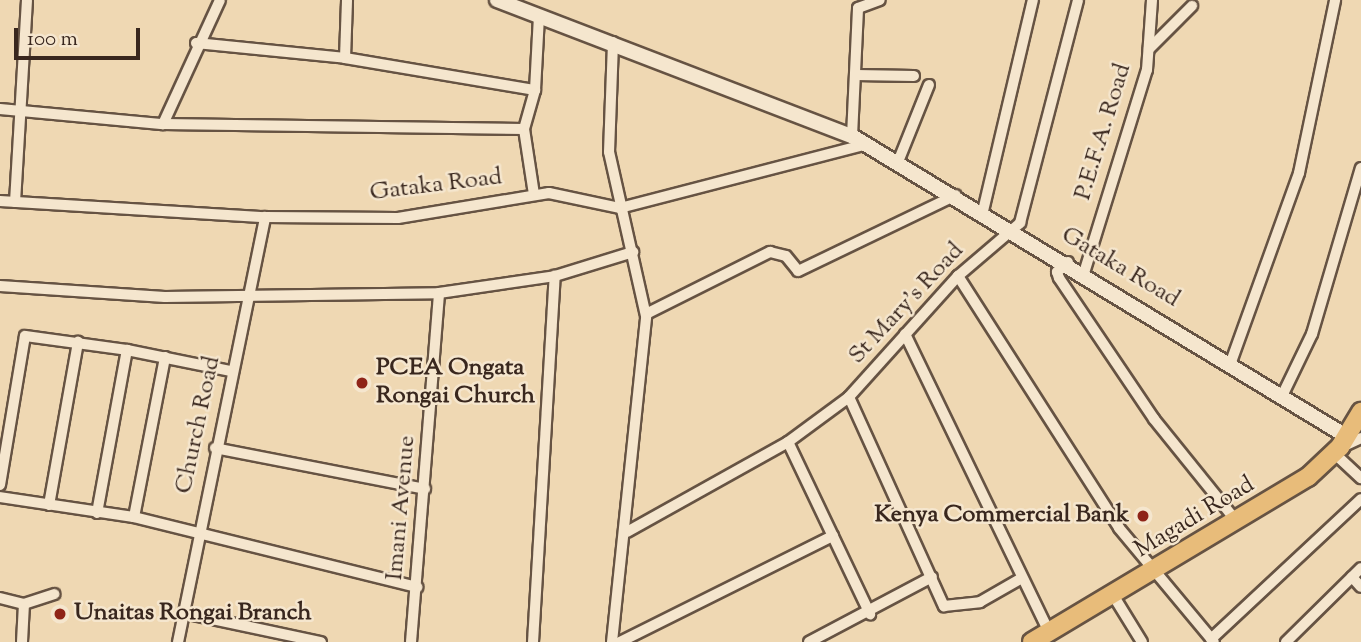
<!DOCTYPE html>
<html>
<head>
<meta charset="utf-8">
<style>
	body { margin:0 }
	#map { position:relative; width:1361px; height:642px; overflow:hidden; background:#efd8b3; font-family:"Sorts Mill Goudy",serif }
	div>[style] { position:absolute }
	.roads { filter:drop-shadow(2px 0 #665343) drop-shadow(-2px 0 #665343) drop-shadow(0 2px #665343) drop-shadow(0 -2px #665343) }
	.street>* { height:10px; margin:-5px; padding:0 5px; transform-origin:5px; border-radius:5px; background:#f5e6ce }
	.secondary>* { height:14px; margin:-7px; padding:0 7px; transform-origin:7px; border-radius:7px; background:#f5e6ce }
	.highway>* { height:18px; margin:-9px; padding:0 9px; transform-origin:9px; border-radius:9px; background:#e8bc7a }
	.dots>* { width:19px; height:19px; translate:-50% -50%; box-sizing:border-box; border:4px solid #f5e6ce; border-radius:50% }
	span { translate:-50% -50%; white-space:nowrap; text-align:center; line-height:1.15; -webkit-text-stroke:5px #f5e6ce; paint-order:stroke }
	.street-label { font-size:24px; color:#39271e }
	.poi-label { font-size:24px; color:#39271e; font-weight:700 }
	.left { translate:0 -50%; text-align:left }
	.right { translate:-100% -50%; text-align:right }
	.scale { position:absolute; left:14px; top:28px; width:126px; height:32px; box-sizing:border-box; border:4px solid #39271e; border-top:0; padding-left:9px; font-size:21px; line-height:24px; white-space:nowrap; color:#39271e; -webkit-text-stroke:5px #f5e6ce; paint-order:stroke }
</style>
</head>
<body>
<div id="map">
	<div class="roads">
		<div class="street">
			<i style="left:196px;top:43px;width:150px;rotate:5.7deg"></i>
			<i style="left:345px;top:58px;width:193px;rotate:9.6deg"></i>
			<i style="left:1149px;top:49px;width:61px;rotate:-45deg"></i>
			<i style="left:345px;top:58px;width:58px;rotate:-88deg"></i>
			<i style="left:856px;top:75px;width:58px;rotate:1deg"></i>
			<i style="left:0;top:109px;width:164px;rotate:5.3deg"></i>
			<i style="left:163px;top:124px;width:361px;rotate:0.8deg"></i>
			<i style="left:524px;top:129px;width:41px;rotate:-74.2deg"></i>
			<i style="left:535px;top:90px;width:73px;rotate:-86.9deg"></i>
			<i style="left:163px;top:124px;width:136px;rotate:-65.3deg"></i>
			<i style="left:524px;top:129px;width:66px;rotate:81.3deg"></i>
			<i style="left:852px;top:136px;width:128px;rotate:-87.3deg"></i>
			<i style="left:858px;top:8px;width:23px;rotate:-20deg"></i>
			<i style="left:898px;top:162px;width:83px;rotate:-68.1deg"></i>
			<i style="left:0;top:201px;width:265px;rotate:3.5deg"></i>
			<i style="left:265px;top:217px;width:133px;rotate:0.4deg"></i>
			<i style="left:398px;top:218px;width:153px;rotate:-9.4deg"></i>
			<i style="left:549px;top:193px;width:73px;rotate:11.9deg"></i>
			<i style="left:620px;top:208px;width:255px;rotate:-14.5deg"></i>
			<i style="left:15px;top:202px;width:202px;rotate:-86.6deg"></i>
			<i style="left:983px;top:211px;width:217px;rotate:-76.7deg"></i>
			<i style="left:1068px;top:262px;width:15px;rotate:138deg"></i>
			<i style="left:1057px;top:272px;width:6px;rotate:72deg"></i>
			<i style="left:1059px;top:278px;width:170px;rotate:56deg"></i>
			<i style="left:1154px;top:419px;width:132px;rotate:51.1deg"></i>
			<i style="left:1084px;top:273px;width:213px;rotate:-72.8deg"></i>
			<i style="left:1147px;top:70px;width:70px;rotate:-85.9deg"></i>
			<i style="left:958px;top:276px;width:299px;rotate:57.4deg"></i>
			<i style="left:1119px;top:528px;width:148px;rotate:50.2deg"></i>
			<i style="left:0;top:286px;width:165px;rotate:3.8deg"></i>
			<i style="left:165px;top:297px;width:274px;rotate:-0.8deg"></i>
			<i style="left:439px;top:293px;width:117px;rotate:-8.3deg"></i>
			<i style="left:555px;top:276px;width:82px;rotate:-17.1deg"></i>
			<i style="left:646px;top:314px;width:139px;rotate:-26.6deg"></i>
			<i style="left:770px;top:252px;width:16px;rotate:14deg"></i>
			<i style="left:786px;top:256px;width:19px;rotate:51deg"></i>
			<i style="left:798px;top:271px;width:175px;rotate:-25.7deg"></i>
			<i style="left:905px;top:334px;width:331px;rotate:64.2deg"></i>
			<i style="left:1231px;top:362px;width:201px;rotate:-70.2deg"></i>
			<i style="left:1299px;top:173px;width:177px;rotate:-78.2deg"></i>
			<i style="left:1283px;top:394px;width:67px;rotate:-64.2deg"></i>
			<i style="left:1312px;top:334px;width:173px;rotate:-73.6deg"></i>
			<i style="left:849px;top:397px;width:230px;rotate:65.6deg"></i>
			<i style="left:944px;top:606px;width:36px;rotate:-6deg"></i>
			<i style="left:980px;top:602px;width:48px;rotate:-29.7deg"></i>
			<i style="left:788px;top:442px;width:191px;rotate:64.5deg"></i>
			<i style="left:1344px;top:446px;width:19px;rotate:-25deg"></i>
			<i style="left:215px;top:448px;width:214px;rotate:11deg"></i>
			<i style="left:1334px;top:453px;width:37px;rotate:43deg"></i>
			<i style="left:0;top:485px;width:151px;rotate:-80.5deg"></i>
			<i style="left:25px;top:336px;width:103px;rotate:7.8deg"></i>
			<i style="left:0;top:497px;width:135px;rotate:8.5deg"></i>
			<i style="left:134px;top:517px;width:292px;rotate:13.9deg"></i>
			<i style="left:49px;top:505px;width:166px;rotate:-79.9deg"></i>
			<i style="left:97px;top:513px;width:166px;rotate:-79.6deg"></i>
			<i style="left:127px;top:350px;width:105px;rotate:11.5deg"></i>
			<i style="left:134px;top:517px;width:163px;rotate:-79deg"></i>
			<i style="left:627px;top:532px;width:184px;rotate:-29.2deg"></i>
			<i style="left:788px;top:442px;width:76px;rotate:-36.4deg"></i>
			<i style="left:849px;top:397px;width:163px;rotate:-48deg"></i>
			<i style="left:958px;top:276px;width:82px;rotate:-40.5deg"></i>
			<i style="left:1020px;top:223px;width:230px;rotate:-75.4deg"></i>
			<i style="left:1352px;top:577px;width:13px;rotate:48deg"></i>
			<i style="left:1113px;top:595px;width:55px;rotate:58.3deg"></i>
			<i style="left:0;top:598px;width:25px;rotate:14deg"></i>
			<i style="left:24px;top:604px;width:32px;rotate:-18deg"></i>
			<i style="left:184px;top:613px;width:140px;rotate:12deg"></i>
			<i style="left:1211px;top:639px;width:205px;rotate:-43deg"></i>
			<i style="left:22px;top:642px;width:38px;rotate:-87deg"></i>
			<i style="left:178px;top:642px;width:434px;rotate:-78.4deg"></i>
			<i style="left:411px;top:642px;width:350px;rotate:-85.4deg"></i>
			<i style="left:533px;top:642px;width:367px;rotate:-86.6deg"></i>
			<i style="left:612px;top:642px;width:328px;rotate:-84deg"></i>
			<i style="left:646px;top:316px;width:168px;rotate:-102.7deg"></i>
			<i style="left:609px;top:152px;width:110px;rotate:-87.9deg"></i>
			<i style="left:620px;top:642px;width:238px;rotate:-26.5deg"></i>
			<i style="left:809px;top:642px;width:139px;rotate:-27.9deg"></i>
			<i style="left:1286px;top:642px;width:105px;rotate:-44.6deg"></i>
		</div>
		<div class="secondary">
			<i style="left:497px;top:0;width:380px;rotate:21deg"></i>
			<i style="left:852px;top:136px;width:578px;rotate:31.27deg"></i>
		</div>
		<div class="highway">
			<i style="left:1032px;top:642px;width:322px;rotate:-30.9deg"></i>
			<i style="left:1308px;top:477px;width:44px;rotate:-43.2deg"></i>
			<i style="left:1340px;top:447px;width:41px;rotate:-59deg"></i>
		</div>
	</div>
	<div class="dots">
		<i style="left:362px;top:383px;background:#8f2418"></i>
		<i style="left:1143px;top:516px;background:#8f2418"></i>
		<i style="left:60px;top:614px;background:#8f2418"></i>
	</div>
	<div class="street-label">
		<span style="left:1104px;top:132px;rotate:-73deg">P.E.F.A. Road</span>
		<span style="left:436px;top:186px;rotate:-7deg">Gataka Road</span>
		<span style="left:1120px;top:268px;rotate:31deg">Gataka Road</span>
		<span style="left:907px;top:304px;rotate:-47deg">St Mary's Road</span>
		<span style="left:199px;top:425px;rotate:-78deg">Church Road</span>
		<span style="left:402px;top:508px;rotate:-85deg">Imani Avenue</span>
		<span style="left:1195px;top:518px;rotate:-31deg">Magadi Road</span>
	</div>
	<div class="poi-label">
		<span class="left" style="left:376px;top:383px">PCEA Ongata<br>Rongai Church</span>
		<span class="right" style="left:1129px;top:516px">Kenya Commercial Bank</span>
		<span class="left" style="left:74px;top:614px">Unaitas Rongai Branch</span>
	</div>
	<div class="scale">100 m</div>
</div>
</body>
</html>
